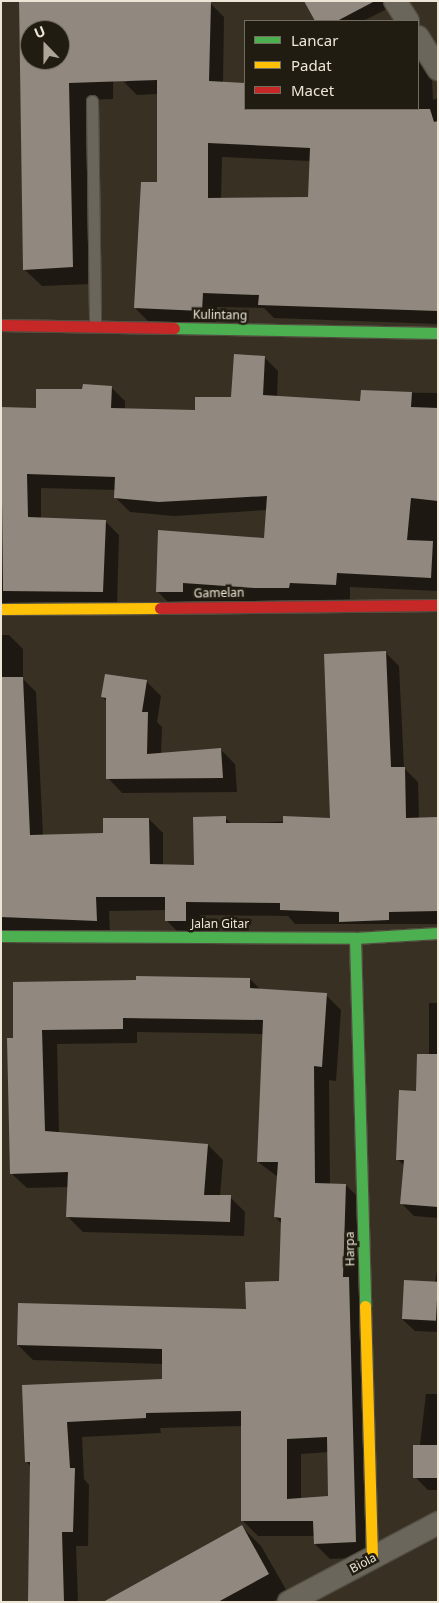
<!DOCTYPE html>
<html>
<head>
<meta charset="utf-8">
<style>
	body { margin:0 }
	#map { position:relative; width:439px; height:1603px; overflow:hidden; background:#373023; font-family:"Noto Sans",sans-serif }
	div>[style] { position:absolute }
	.shadow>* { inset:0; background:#0007 }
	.building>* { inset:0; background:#91897f; transform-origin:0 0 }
	.roads { filter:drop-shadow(1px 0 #534d41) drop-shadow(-1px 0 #534d41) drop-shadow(0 1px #534d41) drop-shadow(0 -1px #534d41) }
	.lane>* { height:11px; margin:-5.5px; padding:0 5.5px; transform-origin:5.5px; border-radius:5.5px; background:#6a665b }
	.street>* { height:22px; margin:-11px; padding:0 11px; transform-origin:11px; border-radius:11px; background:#6a665b }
	.fast>* { height:11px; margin:-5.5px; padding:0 5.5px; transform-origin:5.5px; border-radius:5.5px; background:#4caf50 }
	.slow>* { height:11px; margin:-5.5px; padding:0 5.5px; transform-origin:5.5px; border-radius:5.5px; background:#ffc107 }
	.jam>* { height:11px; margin:-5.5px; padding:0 5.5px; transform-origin:5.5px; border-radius:5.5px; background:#c62828 }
	span { translate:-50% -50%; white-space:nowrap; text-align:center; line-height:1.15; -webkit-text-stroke:5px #211c11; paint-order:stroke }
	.street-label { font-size:12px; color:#ede6d7 }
	.frame { position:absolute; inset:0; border:2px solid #ede6d7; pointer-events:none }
	.legend { position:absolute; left:244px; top:20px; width:175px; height:90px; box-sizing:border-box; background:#211c11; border:1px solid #736d60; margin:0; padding:6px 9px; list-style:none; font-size:15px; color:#ede6d7 }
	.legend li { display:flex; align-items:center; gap:10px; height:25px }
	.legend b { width:25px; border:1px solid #736d60 }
	.north { position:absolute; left:20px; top:20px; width:50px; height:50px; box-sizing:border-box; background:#211c11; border:1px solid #736d60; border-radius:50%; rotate:338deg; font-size:14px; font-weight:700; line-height:20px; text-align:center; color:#ede6d7 }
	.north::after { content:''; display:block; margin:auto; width:18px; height:22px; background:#ada698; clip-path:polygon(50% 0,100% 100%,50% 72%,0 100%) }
</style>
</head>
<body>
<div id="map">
	<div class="shadow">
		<i style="clip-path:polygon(evenodd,19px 1px,114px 1px,113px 99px,86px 100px,90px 284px,42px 286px,24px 269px,19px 1px,30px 30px,60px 30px,60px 60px,30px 60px,30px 30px)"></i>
		<i style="clip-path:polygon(evenodd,131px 1px,210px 3px,224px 17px,223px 83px,245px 84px,245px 109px,418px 109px,418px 54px,432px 78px,433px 100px,438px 98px,438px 324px,274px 318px,264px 308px,217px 307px,216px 325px,149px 322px,135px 308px,158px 184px,158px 94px,137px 95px,123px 81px,131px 1px,222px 157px,310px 161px,309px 198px,221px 199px,222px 157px)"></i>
		<i style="clip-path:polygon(305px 1px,385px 1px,389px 8px,363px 21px,316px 21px)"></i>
		<i style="clip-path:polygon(264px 357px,278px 371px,277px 397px,362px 403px,362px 392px,438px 393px,438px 591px,350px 587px,350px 599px,171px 605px,157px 591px,265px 540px,267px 510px,174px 516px,130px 512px,116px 498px,116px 490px,41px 488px,41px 519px,105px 521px,119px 535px,117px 606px,1px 607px,1px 408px,37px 409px,84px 390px,111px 387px,125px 401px,125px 410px,196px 411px,232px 399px)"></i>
		<i style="clip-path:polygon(1px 635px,9px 635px,23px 649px,23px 679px,36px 692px,43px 836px,104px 834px,149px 819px,163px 833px,163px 866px,196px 866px,225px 818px,232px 824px,331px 819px,385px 652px,399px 666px,404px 768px,418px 782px,419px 819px,438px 819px,438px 924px,295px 924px,288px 916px,200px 915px,200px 935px,181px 935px,167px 921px,167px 910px,109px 911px,110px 934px,1px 930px)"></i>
		<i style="clip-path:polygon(147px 682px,161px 696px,157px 722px,162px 727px,161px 754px,221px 750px,235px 764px,237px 792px,122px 793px,108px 778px,108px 702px,102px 697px)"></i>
		<i style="clip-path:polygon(evenodd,250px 979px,261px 990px,326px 995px,341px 1010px,336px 1081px,329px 1080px,330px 1184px,346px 1185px,361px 1200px,370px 1557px,330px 1559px,315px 1544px,315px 1536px,258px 1536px,243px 1521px,242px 1426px,160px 1428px,161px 1433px,82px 1437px,84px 1479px,89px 1485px,88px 1546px,76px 1546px,78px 1602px,29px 1602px,31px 1467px,26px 1461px,23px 1386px,164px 1380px,163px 1364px,33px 1360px,18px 1345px,247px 1310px,280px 1282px,282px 1224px,275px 1217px,278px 1177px,258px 1162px,264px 1034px,137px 1032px,137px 1043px,57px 1044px,59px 1133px,208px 1145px,223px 1160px,220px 1196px,230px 1197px,245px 1212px,244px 1236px,83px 1232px,68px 1217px,68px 1187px,27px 1188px,12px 1174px,14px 983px,250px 979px,329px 1452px,329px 1498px,301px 1499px,301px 1454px,329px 1452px)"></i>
		<i style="clip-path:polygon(429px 1003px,438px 1003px,438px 1218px,414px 1216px,402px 1204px,405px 1166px,397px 1159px,429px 1056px)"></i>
		<i style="clip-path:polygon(438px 1264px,438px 1332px,415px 1331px,402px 1319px,435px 1283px)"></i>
		<i style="clip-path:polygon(426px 1394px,438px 1394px,438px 1490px,428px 1490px,416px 1478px)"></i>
		<i style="clip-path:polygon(242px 1527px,261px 1546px,288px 1593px,272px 1602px,106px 1602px)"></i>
	</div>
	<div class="building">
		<i style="clip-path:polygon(evenodd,19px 1px,211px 2px,209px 81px,245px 83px,245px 109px,430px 109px,434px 122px,438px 121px,438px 311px,258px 305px,259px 295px,203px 293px,202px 311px,134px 308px,141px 182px,157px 182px,157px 80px,69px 83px,73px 267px,23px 270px,19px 1px,30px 30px,60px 30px,60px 60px,30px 60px,30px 30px,19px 1px,208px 143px,310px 148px,308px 197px,208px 198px,208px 143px)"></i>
		<i style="clip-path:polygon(304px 1px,375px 1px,337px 21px,315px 21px)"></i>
		<i style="clip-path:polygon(234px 354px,265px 356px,263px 395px,360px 401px,361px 390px,412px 392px,411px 407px,438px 408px,438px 501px,411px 498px,407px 540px,433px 541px,431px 578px,337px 573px,336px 585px,290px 583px,289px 588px,254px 588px,183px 583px,183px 592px,156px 592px,158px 530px,264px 538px,267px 496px,159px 502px,114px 498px,115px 477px,27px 474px,28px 517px,106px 520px,103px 592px,3px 591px,1px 407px,36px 408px,36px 389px,82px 389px,83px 384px,112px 386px,111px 408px,195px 410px,195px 397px,231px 397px)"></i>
		<i style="clip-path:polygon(386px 651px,391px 767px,405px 767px,406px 818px,438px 817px,438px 911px,389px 912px,389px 920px,339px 922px,339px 912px,280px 910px,280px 903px,186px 902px,186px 921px,165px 921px,165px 897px,96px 897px,97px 921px,1px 917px,1px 677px,23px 677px,30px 835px,103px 833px,103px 818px,149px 818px,150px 864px,194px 865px,193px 817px,226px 816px,226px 823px,283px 823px,283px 816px,330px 818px,324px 654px)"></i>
		<i style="clip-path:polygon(105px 674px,147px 680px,142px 712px,148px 712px,147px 754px,221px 748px,223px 778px,106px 779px,106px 698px,101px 697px)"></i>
		<i style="clip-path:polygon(evenodd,136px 976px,250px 978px,250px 988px,327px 993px,322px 1067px,314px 1066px,315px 1183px,346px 1184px,343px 1277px,349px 1277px,356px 1542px,314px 1544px,313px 1521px,241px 1521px,241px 1411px,146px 1413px,146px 1418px,67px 1422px,70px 1468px,75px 1468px,73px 1532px,62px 1532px,64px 1602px,28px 1602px,30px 1462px,25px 1462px,22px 1385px,162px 1379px,162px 1349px,17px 1345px,18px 1303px,246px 1309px,245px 1282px,279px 1281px,281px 1218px,274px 1217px,278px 1162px,257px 1162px,263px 1020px,123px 1018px,123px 1029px,42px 1030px,45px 1131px,208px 1144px,204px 1195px,231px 1195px,230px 1222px,66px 1217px,68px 1172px,10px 1174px,7px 1038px,13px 1038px,13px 982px,136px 980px,136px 976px,327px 1437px,328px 1496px,287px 1499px,287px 1439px,327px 1437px)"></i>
		<i style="clip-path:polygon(417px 1054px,438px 1054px,438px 1207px,400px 1204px,404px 1160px,396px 1160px,399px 1090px,416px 1091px)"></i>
		<i style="left:404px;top:1280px;width:34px;height:39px;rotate:3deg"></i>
		<i style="left:438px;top:1445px;width:33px;height:25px;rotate:90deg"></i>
		<i style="clip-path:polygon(242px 1525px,269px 1574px,218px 1602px,103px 1602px)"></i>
	</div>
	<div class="roads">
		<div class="lane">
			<i style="left:92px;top:101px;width:225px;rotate:89.2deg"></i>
		</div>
		<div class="street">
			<i style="left:395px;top:1px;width:24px;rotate:57deg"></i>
			<i style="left:418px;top:37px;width:38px;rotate:58deg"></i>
			<i style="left:289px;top:1602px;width:169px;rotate:-27.9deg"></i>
		</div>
		<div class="fast">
			<i style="left:174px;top:328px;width:264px;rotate:1.1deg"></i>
			<i style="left:1px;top:936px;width:354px;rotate:0.3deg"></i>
			<i style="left:355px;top:938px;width:83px;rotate:-3.4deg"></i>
			<i style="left:355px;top:938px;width:368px;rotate:88.4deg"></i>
		</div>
		<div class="slow">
			<i style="left:1px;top:609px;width:159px;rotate:-0.4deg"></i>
			<i style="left:365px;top:1306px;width:252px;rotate:88.4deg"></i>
		</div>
		<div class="jam">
			<i style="left:1px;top:325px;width:173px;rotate:1deg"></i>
			<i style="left:160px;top:608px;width:278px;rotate:-0.6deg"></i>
		</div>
	</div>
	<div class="street-label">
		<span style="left:220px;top:315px;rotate:1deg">Kulintang</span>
		<span style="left:219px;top:593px;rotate:-1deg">Gamelan</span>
		<span style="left:220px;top:924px">Jalan Gitar</span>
		<span style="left:350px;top:1249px;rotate:-91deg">Harpa</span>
		<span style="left:363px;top:1563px;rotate:-28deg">Biola</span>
	</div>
	<div class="frame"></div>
	<ul class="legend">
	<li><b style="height:6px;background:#4caf50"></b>Lancar</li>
	<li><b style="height:6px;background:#ffc107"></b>Padat</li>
	<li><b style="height:6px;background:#c62828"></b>Macet</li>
	</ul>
	<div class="north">U</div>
</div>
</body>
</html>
